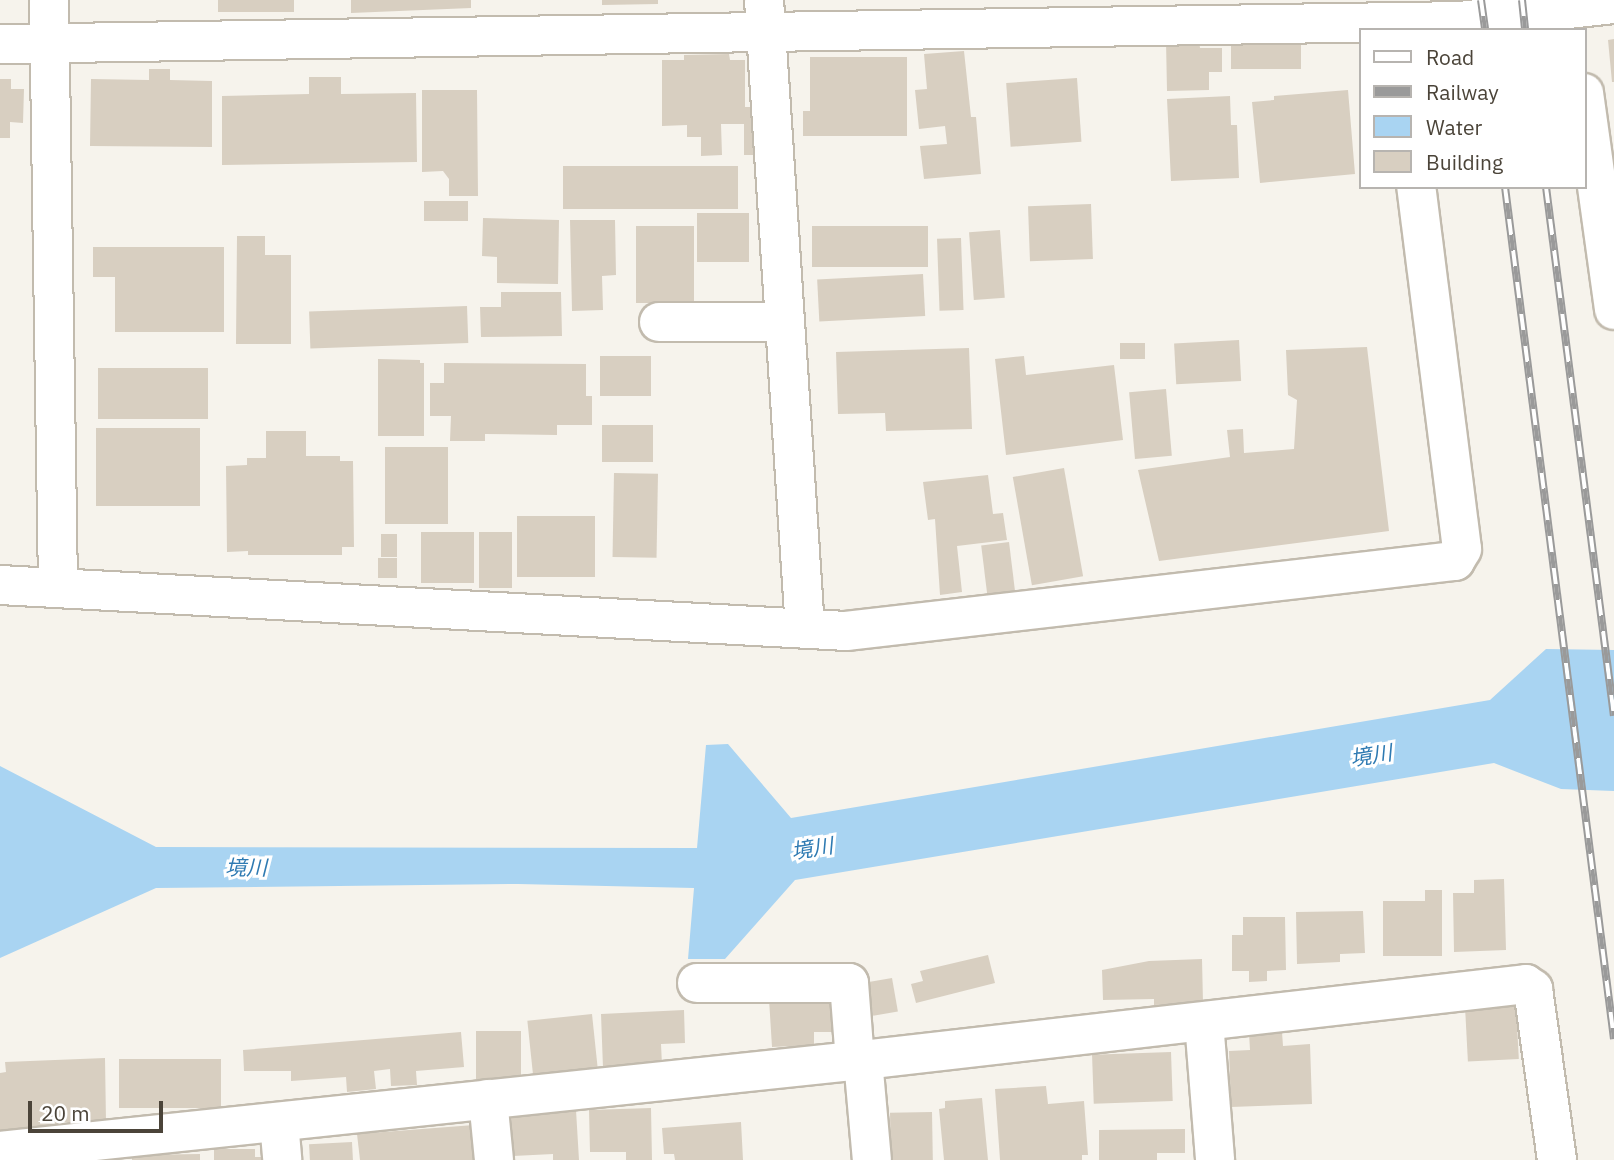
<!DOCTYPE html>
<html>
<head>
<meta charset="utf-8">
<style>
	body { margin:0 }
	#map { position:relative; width:1614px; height:1160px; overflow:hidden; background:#f6f3ec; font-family:"IBM Plex Sans","Noto Sans JP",sans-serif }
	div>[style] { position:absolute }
	.water>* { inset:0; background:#a9d4f2 }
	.building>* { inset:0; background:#d8cfc1; transform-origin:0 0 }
	.roads { filter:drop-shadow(2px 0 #c2bbae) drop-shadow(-2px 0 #c2bbae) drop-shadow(0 2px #c2bbae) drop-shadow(0 -2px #c2bbae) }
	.minor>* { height:38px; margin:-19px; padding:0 19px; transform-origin:19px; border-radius:19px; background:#fff }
	.rail>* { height:8px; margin-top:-4px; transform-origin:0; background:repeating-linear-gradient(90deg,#fff 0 16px,#9a9a9a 0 32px); box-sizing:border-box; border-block:2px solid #9a9a9a }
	span { translate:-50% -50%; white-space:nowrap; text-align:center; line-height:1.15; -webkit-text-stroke:6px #fff; paint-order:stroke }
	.water-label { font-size:21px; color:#2e7ab2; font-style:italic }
	.legend { position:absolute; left:1359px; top:28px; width:228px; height:161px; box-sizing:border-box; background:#fff; border:2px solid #b7b4b0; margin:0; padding:9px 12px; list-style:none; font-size:21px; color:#4b4439 }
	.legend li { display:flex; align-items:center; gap:14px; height:35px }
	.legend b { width:35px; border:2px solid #b7b4b0 }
	.scale { position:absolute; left:28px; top:1101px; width:135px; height:32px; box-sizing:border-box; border:4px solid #4b4439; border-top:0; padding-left:9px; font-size:21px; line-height:24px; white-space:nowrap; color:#4b4439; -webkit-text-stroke:5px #fff; paint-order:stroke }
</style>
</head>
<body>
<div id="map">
	<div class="water">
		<i style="clip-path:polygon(1546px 649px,1614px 650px,1614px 791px,1561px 789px,1494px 763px,795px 880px,725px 959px,688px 959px,694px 888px,518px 884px,156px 888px,0 958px,0 766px,156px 847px,697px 848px,706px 745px,728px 744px,791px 818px,1490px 700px)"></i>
	</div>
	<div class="building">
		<i style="left:218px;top:0;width:76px;height:12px"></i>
		<i style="clip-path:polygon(351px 0,471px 0,471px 8px,351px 13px)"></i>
		<i style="clip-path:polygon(602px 0,658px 0,658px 4px,602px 5px)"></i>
		<i style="left:1301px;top:39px;width:30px;height:70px;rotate:90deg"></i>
		<i style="clip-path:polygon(1614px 39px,1614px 82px,1612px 82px,1608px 40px)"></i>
		<i style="clip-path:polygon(1199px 40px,1200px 48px,1222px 48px,1222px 72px,1209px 72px,1209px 90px,1167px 91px,1166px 41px)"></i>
		<i style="clip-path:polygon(964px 51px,971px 117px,976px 117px,981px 174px,924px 179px,920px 146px,947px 144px,945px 126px,919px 129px,915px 90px,927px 89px,924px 54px)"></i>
		<i style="clip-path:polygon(729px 54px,730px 60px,745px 60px,745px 107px,754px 107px,754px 155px,744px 155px,744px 124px,721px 124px,722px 155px,701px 156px,701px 137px,687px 137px,687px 125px,662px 126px,662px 60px,684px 60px,684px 55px)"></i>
		<i style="clip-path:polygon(810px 57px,907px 57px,907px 136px,803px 136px,803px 111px,810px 111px)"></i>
		<i style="clip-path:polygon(149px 69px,170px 69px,170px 80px,212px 81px,212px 147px,90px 146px,91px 79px,149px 80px)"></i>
		<i style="clip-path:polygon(309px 77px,341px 77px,341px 94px,416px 93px,417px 162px,222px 165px,222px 96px,309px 94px)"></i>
		<i style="left:1077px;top:78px;width:64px;height:71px;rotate:86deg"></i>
		<i style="clip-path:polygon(0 79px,11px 79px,11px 89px,24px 89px,23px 123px,10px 122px,10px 138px,0 138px)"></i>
		<i style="clip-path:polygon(422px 90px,477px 90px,478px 196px,449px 196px,449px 179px,443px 171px,422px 172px)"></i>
		<i style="clip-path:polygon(1348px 90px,1355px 174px,1260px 183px,1252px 102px,1274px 100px,1274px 96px)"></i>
		<i style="clip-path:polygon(1230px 96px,1231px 125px,1237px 125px,1239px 178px,1171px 181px,1167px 99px)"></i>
		<i style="left:738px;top:166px;width:43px;height:175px;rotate:90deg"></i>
		<i style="left:468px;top:201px;width:20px;height:44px;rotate:90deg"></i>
		<i style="left:1091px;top:204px;width:55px;height:63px;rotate:88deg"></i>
		<i style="left:697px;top:213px;width:52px;height:49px"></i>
		<i style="clip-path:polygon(483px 218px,559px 220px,558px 284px,497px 283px,497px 257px,482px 256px)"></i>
		<i style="clip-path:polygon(570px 220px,615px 220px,616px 275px,602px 276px,603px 310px,572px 311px)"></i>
		<i style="left:636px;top:226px;width:58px;height:77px"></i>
		<i style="left:928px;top:226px;width:41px;height:116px;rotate:90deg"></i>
		<i style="left:1000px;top:230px;width:68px;height:31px;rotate:86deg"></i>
		<i style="clip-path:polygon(237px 236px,265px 236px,265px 255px,291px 255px,291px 344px,236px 344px)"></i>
		<i style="left:961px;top:238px;width:72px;height:24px;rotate:88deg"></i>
		<i style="clip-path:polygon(93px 247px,224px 247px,224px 332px,115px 332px,115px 277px,93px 277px)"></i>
		<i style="left:923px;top:274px;width:42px;height:106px;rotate:87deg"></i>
		<i style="clip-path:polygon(501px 292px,561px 292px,562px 336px,481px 337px,480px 307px,501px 307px)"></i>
		<i style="left:467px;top:306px;width:37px;height:158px;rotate:88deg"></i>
		<i style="left:1239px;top:340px;width:41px;height:65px;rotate:87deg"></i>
		<i style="left:1120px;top:343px;width:25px;height:16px"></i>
		<i style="clip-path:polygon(1367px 347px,1389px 531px,1159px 561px,1138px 470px,1230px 457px,1227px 430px,1243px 429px,1244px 453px,1294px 449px,1297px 400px,1288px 395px,1286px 350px)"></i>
		<i style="clip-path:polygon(969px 348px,972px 429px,886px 431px,885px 413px,838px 414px,836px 352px)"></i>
		<i style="left:600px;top:356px;width:51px;height:40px"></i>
		<i style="clip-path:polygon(1024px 356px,1026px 375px,1114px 365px,1123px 440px,1006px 455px,995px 359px)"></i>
		<i style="clip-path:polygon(378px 359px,420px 360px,420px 363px,424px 363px,424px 436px,378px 436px)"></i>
		<i style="clip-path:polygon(444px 363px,586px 364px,586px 396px,592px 396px,592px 425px,557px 425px,557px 435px,485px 434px,485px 441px,450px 441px,451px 416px,430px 416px,430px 383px,444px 383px)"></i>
		<i style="left:98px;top:368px;width:110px;height:51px"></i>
		<i style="left:1166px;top:389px;width:67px;height:37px;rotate:85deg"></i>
		<i style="left:602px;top:425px;width:51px;height:37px"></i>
		<i style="left:96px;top:428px;width:104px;height:78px"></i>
		<i style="clip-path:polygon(266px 431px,306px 431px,306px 456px,340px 456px,340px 461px,353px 461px,354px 547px,342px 547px,342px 555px,248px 555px,248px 551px,227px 552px,226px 466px,247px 465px,247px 458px,266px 458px)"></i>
		<i style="left:385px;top:447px;width:63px;height:77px"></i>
		<i style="left:1064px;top:468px;width:110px;height:52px;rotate:80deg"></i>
		<i style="left:614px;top:473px;width:44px;height:84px;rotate:1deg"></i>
		<i style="clip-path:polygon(988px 475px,993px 514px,1003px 513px,1007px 540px,957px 546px,962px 592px,940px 595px,935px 519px,928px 520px,923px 482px)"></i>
		<i style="left:517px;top:516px;width:78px;height:61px"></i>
		<i style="left:474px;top:532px;width:51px;height:53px;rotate:90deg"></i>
		<i style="left:479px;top:532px;width:33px;height:56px"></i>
		<i style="left:381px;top:534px;width:16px;height:23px"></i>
		<i style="left:1009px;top:542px;width:49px;height:28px;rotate:83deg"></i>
		<i style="left:378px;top:558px;width:19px;height:20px"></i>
		<i style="clip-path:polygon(1504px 879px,1506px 950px,1454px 952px,1453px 893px,1474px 893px,1474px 880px)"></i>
		<i style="clip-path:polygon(1425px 890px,1442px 890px,1442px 956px,1383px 956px,1383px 901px,1425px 901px)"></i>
		<i style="clip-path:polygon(1363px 911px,1365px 953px,1340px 954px,1340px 962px,1297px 964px,1296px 912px)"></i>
		<i style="clip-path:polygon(1243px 917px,1285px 917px,1286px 970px,1267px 971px,1267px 981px,1249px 982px,1249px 971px,1232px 971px,1232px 935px,1243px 935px)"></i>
		<i style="clip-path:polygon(988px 955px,995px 983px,916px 1003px,911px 984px,923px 981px,920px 971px)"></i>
		<i style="clip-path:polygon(1202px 959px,1203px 1003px,1154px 1005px,1154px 999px,1103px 1000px,1102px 970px,1149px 961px)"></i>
		<i style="left:892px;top:978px;width:34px;height:25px;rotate:80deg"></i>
		<i style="clip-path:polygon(831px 996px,832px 1032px,814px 1032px,814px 1045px,772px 1047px,769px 999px)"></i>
		<i style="left:1516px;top:1005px;width:54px;height:51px;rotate:87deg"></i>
		<i style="clip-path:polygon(684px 1010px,685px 1043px,661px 1044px,662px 1065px,603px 1068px,601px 1014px)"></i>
		<i style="left:592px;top:1014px;width:57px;height:65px;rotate:84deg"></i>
		<i style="left:521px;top:1031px;width:48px;height:45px;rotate:90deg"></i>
		<i style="clip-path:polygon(461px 1032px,464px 1067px,416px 1071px,417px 1085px,391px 1086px,390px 1069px,374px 1071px,376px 1089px,347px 1092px,346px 1077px,291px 1081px,291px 1071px,244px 1071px,243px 1050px)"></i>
		<i style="clip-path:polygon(1282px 1032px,1283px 1046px,1310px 1044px,1312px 1104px,1231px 1107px,1229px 1051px,1250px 1050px,1249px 1033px)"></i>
		<i style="left:1171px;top:1052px;width:49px;height:79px;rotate:88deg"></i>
		<i style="clip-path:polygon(105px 1058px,106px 1122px,58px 1122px,58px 1133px,0 1138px,0 1073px,6px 1072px,5px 1062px)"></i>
		<i style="left:221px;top:1059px;width:49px;height:102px;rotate:90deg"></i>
		<i style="clip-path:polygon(1046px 1086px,1048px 1104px,1084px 1101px,1088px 1155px,1082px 1155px,1082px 1160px,1000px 1160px,995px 1089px)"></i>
		<i style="clip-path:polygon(982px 1098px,988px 1160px,944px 1160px,939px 1109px,945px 1108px,945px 1101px)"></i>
		<i style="clip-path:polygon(651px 1108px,652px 1160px,626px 1160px,626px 1152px,590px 1152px,589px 1110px)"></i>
		<i style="clip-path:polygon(576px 1110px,579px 1160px,553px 1160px,553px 1154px,513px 1156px,511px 1114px)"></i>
		<i style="left:932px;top:1112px;width:48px;height:42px;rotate:89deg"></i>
		<i style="clip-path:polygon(741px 1122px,743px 1160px,675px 1160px,674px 1154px,664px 1154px,662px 1128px)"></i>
		<i style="clip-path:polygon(474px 1125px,476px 1160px,360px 1160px,357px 1134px)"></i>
		<i style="clip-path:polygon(1185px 1129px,1185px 1153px,1157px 1153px,1157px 1160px,1099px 1160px,1099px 1130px)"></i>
		<i style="left:352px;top:1142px;width:18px;height:43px;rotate:87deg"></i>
		<i style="clip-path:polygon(214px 1149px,255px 1149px,255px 1157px,263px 1157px,263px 1160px,214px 1160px)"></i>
		<i style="clip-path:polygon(200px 1154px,200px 1160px,132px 1160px,132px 1155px)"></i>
	</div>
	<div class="roads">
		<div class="minor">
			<i style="left:49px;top:0;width:588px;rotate:89.12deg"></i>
			<i style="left:764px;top:0;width:630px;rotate:86.27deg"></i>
			<i style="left:0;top:44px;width:1460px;rotate:-0.9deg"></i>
			<i style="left:1460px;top:21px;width:155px;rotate:-6.3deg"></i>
			<i style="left:1584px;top:93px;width:219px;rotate:82.1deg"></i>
			<i style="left:659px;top:322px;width:126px"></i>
			<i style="left:0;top:585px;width:847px;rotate:3.11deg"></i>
			<i style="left:846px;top:631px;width:613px;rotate:-6.56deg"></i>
			<i style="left:1455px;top:561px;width:14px;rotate:-60deg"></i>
			<i style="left:1462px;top:549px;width:365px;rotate:-97.2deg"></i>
			<i style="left:697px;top:983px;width:152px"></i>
			<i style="left:849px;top:983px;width:78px;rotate:85.6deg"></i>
			<i style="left:1204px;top:1022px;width:138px;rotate:85.4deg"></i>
			<i style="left:863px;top:1060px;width:100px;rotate:84.9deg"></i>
			<i style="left:488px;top:1099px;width:61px;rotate:84.4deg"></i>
			<i style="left:279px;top:1122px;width:38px;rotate:85deg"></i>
			<i style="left:0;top:1151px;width:868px;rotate:-6.02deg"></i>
			<i style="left:863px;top:1060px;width:667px;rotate:-6.54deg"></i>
			<i style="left:1526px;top:984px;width:9px;rotate:36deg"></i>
			<i style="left:1533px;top:989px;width:173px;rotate:82deg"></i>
		</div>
	</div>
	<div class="rail">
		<i style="left:1481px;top:0;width:30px;rotate:82deg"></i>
		<i style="left:1522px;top:0;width:30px;rotate:84deg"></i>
		<i style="left:1505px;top:187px;width:859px;rotate:82.71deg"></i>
		<i style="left:1546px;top:187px;width:533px;rotate:82.68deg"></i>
	</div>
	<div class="water-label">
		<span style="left:1371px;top:755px;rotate:-9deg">境川</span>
		<span style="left:812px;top:848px;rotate:-9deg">境川</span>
		<span style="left:246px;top:867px">境川</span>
	</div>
	<ul class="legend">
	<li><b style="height:9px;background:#fff"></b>Road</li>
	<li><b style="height:9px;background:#9a9a9a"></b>Railway</li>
	<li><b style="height:19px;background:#a9d4f2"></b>Water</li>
	<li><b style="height:19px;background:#d8cfc1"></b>Building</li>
	</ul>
	<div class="scale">20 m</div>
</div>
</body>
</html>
